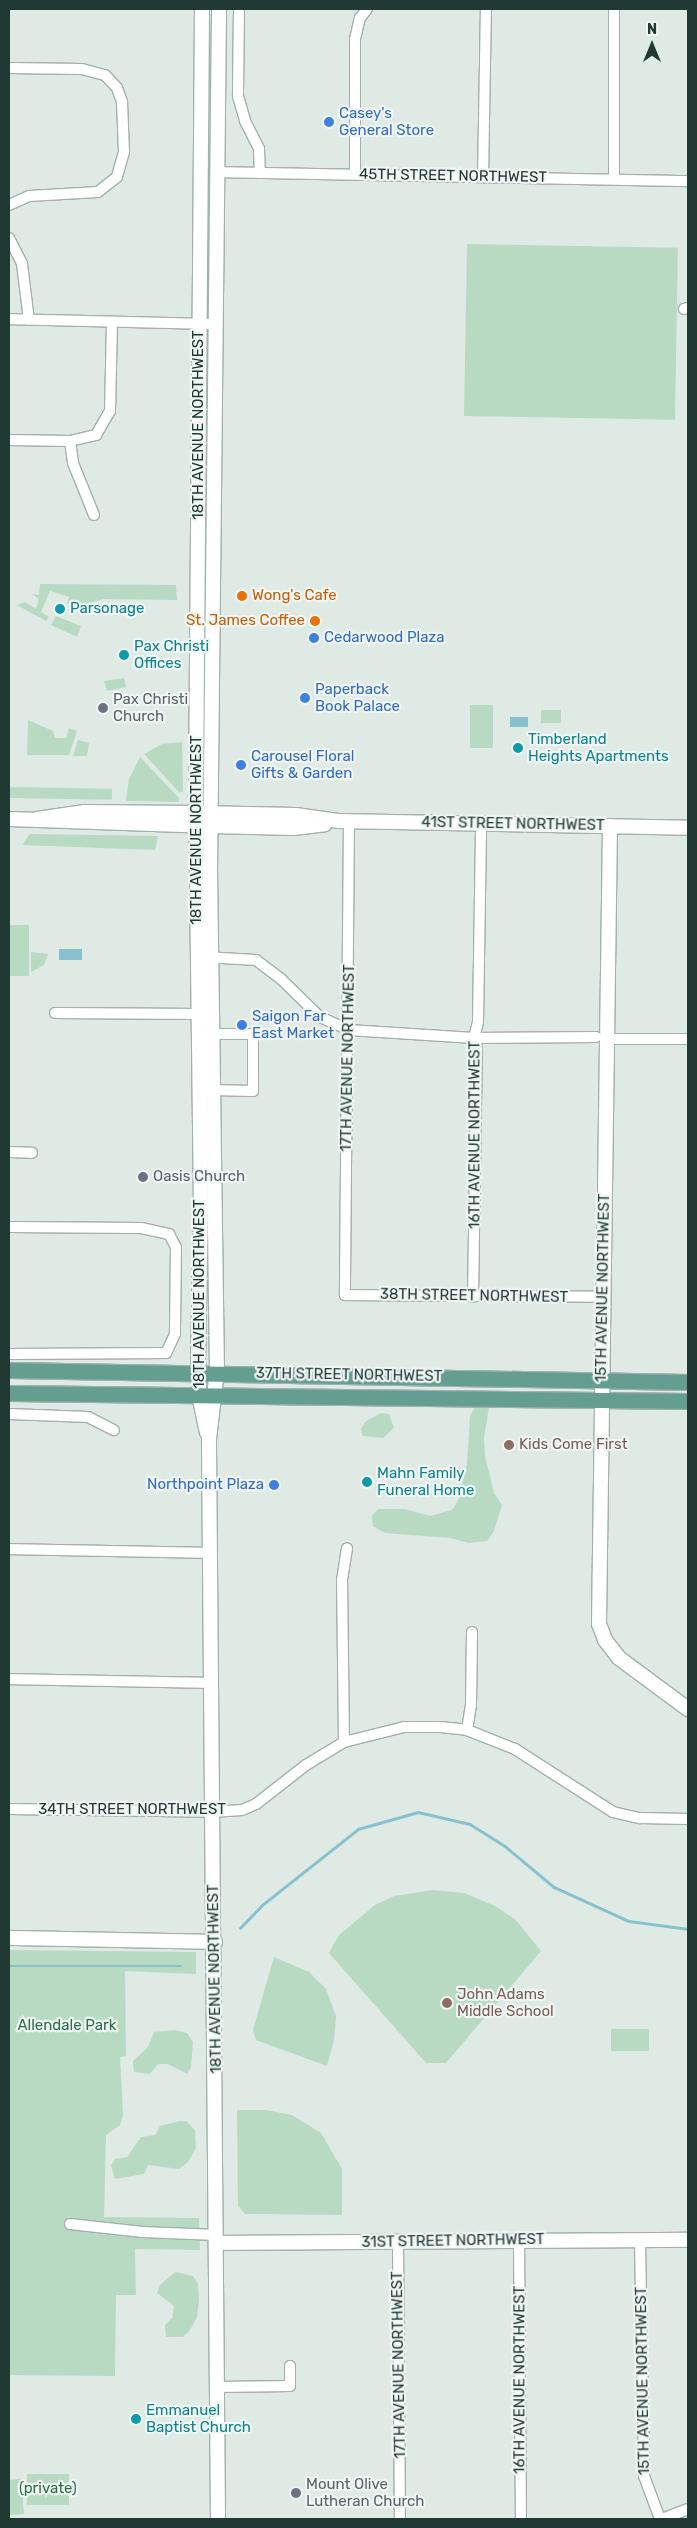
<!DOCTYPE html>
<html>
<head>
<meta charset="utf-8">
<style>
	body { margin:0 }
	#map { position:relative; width:697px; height:2528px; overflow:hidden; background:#dfeae5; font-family:Rubik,sans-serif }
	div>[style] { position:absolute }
	.green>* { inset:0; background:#b8dac2; transform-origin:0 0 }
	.water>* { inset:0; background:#88c1ce; transform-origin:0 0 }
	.stream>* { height:2.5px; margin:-1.25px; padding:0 1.25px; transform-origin:1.25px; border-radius:1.25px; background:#88c1ce }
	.roads { filter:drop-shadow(1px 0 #a2b1ac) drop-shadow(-1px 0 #a2b1ac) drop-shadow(0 1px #a2b1ac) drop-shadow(0 -1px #a2b1ac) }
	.street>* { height:10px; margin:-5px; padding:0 5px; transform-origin:5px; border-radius:5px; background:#fff }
	.secondary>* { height:14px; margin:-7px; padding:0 7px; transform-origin:7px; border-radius:7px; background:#fff }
	.primary>* { height:15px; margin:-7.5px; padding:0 7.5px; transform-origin:7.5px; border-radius:7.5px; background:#649e91 }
	.dots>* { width:14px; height:14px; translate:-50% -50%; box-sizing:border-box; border:2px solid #eff6f3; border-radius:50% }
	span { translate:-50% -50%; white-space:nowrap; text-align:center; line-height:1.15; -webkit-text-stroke:4.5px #eff6f3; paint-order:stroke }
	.shop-label { font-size:15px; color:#366cbe }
	.left { translate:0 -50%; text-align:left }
	.right { translate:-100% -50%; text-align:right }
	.street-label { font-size:15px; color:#213933 }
	.food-label { font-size:15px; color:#c56008 }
	.culture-label { font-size:15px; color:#0d838f }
	.worship-label { font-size:15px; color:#5b616d }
	.education-label { font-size:15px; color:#785e54 }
	.park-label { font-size:15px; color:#2c6e48 }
	.frame { position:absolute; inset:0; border:10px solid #213933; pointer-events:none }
	.north { position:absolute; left:627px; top:20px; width:50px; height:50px; -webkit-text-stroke:4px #eff6f3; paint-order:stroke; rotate:0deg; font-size:14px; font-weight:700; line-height:20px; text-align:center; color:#213933 }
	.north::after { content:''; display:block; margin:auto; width:18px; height:22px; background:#213933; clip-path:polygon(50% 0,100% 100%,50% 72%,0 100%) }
</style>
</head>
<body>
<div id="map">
	<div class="green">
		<i style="left:467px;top:244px;width:211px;height:172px;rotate:1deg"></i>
		<i style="clip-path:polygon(40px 584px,176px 585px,177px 600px,104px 599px,76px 607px,67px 603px,69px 597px,50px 591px,41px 612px,49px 617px,46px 621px,17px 605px,25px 602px,36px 609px,39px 599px,32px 594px,39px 595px)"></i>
		<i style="clip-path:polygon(56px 616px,81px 626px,77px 637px,51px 625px)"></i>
		<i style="clip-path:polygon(124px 678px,126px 687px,107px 691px,104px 681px)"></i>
		<i style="left:470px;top:705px;width:23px;height:43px"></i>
		<i style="left:541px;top:710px;width:20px;height:13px"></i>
		<i style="clip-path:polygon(28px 720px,53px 731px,55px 738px,66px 738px,69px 728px,77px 731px,69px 755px,27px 755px)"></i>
		<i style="clip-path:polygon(78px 740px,89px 743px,87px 756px,73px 756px)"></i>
		<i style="clip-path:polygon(182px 742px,183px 792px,179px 792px,144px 754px,162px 744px)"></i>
		<i style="clip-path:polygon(140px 757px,179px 798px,179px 802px,126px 801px,129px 779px)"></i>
		<i style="left:9px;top:787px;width:103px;height:11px;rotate:1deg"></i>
		<i style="clip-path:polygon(30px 834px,158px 836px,155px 850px,22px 845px)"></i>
		<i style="left:9px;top:925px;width:20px;height:51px"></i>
		<i style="clip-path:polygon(31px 952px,48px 954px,44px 965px,31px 972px)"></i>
		<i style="clip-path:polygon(481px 1404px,489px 1407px,484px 1438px,485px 1456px,494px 1493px,502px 1505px,494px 1531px,487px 1541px,469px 1543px,450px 1538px,385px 1533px,373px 1526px,372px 1516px,378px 1509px,405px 1509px,430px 1516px,452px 1510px,458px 1501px,467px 1464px,470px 1416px,476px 1405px)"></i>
		<i style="clip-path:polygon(381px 1413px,389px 1414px,394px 1428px,383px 1438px,363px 1436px,361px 1429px,365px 1422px)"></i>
		<i style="clip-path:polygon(433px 1890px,464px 1893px,495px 1906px,515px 1919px,541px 1951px,446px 2063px,426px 2063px,329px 1953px,339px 1935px,375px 1905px,394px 1896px)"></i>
		<i style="clip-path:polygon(9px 1950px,196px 1952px,196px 1974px,125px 1971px,126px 2056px,120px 2057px,123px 2115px,120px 2125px,106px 2135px,104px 2217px,199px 2218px,200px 2250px,135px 2249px,136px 2295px,116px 2295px,115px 2376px,9px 2375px)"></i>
		<i style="clip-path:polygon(274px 1957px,309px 1972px,326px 1989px,336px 2016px,334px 2040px,327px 2066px,256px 2040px,253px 2030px)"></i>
		<i style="left:611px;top:2029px;width:38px;height:22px"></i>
		<i style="clip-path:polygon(175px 2030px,187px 2033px,193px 2042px,191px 2068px,187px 2074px,168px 2064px,158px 2064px,150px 2074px,134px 2072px,133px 2061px,148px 2047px,154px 2032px)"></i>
		<i style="clip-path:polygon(237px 2110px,266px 2110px,292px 2115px,321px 2133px,342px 2169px,342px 2215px,245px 2214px,238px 2206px)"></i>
		<i style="clip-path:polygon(179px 2121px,186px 2121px,195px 2130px,196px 2148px,188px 2162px,179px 2169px,148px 2165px,144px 2174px,115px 2179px,111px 2165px,115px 2159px,127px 2157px,141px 2137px,155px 2135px,160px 2126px)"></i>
		<i style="clip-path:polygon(175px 2272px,193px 2276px,198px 2284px,199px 2300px,197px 2317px,190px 2330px,183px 2337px,166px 2337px,165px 2325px,172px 2318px,174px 2306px,157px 2293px,160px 2285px)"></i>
		<i style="left:27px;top:2474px;width:42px;height:31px"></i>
		<i style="clip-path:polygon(21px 2479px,24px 2514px,9px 2515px,9px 2480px)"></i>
	</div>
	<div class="water">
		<i style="left:510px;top:717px;width:18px;height:10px"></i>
		<i style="left:59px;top:949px;width:23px;height:11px"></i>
	</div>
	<div class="stream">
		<i style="left:240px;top:1928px;width:30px;rotate:-46deg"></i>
		<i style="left:261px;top:1906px;width:124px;rotate:-38.4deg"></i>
		<i style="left:358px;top:1829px;width:62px;rotate:-15.8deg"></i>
		<i style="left:418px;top:1812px;width:53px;rotate:13deg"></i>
		<i style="left:470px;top:1824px;width:41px;rotate:32.2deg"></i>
		<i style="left:505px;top:1846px;width:64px;rotate:39.9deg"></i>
		<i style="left:554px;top:1887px;width:82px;rotate:24.4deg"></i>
		<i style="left:629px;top:1921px;width:60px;rotate:7.7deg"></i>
		<i style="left:9px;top:1966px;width:172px"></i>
	</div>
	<div class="roads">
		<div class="street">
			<i style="left:239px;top:9px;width:87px;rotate:90.7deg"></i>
			<i style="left:238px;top:96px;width:26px;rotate:74deg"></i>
			<i style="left:245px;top:121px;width:31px;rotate:63deg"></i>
			<i style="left:259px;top:149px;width:24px;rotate:88deg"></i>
			<i style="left:9px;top:68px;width:73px;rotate:0.8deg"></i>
			<i style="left:82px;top:69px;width:24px;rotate:15deg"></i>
			<i style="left:105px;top:75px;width:18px;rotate:47deg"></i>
			<i style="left:117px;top:88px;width:15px;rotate:70deg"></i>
			<i style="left:122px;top:102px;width:50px;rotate:87.7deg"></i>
			<i style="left:124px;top:152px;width:26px;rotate:106deg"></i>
			<i style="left:117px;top:177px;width:24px;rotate:142deg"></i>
			<i style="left:98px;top:192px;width:69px;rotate:176.7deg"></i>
			<i style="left:29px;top:196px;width:22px;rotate:156deg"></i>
			<i style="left:217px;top:172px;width:471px;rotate:1.1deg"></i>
			<i style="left:355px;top:174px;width:135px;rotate:-90deg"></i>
			<i style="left:355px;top:39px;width:22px;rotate:-77deg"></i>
			<i style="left:360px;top:18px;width:11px;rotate:-52deg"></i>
			<i style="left:483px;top:177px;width:168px;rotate:-89deg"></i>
			<i style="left:614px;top:179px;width:170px;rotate:-90deg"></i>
			<i style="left:9px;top:238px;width:29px;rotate:63deg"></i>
			<i style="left:22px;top:264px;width:56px;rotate:82.9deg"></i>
			<i style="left:684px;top:309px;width:4px;rotate:-14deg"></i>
			<i style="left:9px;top:319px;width:207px;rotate:1.4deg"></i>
			<i style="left:9px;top:440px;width:61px;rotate:0.9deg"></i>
			<i style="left:70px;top:441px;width:27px;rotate:-13deg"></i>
			<i style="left:96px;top:435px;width:28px;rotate:-60deg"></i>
			<i style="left:110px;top:411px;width:89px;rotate:-88.7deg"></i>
			<i style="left:70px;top:441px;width:22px;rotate:82deg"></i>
			<i style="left:73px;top:463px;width:56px;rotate:68deg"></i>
			<i style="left:349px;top:822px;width:473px;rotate:90.5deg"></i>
			<i style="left:345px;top:1295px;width:258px;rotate:0.4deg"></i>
			<i style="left:204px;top:957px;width:52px;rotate:3.3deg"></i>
			<i style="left:256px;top:960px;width:31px;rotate:37deg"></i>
			<i style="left:281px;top:979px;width:54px;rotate:44.3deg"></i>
			<i style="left:320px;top:1017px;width:32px;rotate:24deg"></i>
			<i style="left:349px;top:1030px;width:125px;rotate:3.7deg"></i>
			<i style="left:474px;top:1038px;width:122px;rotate:-0.5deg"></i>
			<i style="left:55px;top:1013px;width:143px;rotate:0.4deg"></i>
			<i style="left:211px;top:1034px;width:42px"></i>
			<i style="left:253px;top:1034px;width:57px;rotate:90deg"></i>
			<i style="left:253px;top:1091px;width:42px;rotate:-178.6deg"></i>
			<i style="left:608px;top:1039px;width:80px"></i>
			<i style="left:9px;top:1152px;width:23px;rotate:2deg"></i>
			<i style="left:9px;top:1227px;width:132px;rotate:0.4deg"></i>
			<i style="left:141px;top:1228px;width:29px;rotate:12deg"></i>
			<i style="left:169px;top:1234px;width:15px;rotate:62deg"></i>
			<i style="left:176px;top:1247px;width:87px;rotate:90.7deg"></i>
			<i style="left:175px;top:1334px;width:21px;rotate:115deg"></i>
			<i style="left:166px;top:1353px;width:157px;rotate:179.6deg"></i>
			<i style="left:473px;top:1297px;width:249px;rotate:-89.1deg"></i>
			<i style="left:477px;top:1048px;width:10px;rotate:-107deg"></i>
			<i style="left:474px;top:1038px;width:16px;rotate:-76deg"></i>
			<i style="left:478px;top:1022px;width:199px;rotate:-89.1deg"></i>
			<i style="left:9px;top:1414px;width:79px;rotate:2.2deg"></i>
			<i style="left:88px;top:1417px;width:29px;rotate:27deg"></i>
			<i style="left:9px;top:1549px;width:202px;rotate:1.1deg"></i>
			<i style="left:9px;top:1679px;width:202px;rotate:1.1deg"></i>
			<i style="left:467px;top:1730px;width:25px;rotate:-81deg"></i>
			<i style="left:471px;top:1705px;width:73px;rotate:-89.2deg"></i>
			<i style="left:344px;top:1742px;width:162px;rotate:-90.7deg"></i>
			<i style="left:342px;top:1580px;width:32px;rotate:-81deg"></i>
			<i style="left:9px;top:1809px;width:203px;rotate:0.8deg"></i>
			<i style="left:212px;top:1812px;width:30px;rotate:-4deg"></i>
			<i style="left:242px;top:1810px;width:15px;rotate:-23deg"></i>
			<i style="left:256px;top:1804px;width:63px;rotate:-38deg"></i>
			<i style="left:306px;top:1765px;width:44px;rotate:-31.2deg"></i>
			<i style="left:344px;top:1742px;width:62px;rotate:-14deg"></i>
			<i style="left:404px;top:1727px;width:36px"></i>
			<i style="left:440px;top:1727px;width:27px;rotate:6deg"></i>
			<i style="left:467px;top:1730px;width:52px;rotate:21.6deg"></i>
			<i style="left:515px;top:1749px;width:117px;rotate:32.7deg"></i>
			<i style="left:613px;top:1812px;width:28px;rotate:13deg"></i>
			<i style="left:640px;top:1818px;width:48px;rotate:1.2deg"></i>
			<i style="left:70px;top:2224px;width:73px;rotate:6.3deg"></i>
			<i style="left:143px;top:2232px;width:74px;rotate:2.3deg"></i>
			<i style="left:519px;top:2240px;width:279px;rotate:89.6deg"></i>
			<i style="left:640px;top:2240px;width:236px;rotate:89deg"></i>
			<i style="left:644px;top:2476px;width:46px;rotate:69.6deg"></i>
			<i style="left:398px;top:2242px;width:277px;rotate:89.6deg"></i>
			<i style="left:218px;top:2387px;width:72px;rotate:-0.8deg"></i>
			<i style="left:290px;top:2386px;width:20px;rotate:-90deg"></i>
			<i style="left:662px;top:2519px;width:28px;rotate:-21deg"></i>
		</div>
		<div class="secondary">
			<i style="left:202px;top:9px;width:789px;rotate:90.44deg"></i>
			<i style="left:196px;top:798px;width:409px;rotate:89.3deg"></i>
			<i style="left:201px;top:1207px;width:150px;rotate:91.1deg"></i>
			<i style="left:198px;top:1357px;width:38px;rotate:88deg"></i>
			<i style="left:199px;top:1395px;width:38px;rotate:78deg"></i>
			<i style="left:9px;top:819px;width:202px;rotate:2deg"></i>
			<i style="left:211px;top:826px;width:83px;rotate:1.4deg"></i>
			<i style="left:294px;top:828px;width:31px;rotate:-7deg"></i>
			<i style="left:37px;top:819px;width:48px;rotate:-8.5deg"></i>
			<i style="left:84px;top:812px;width:112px;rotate:0.5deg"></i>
			<i style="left:196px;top:813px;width:100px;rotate:1.1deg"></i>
			<i style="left:296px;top:815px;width:42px;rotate:8.1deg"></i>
			<i style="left:338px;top:821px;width:350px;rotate:1.1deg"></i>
			<i style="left:610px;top:826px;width:798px;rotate:90.79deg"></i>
			<i style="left:599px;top:1624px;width:17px;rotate:69deg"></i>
			<i style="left:605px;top:1640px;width:23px;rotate:52deg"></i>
			<i style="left:619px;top:1658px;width:86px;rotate:36.5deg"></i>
			<i style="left:9px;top:1938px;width:206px;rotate:1.1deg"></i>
			<i style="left:217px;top:2243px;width:471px;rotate:-0.4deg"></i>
			<i style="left:218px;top:2519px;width:1080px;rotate:-90.48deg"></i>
			<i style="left:209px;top:1439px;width:68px;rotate:-83.3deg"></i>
			<i style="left:217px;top:1371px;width:499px;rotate:-90.8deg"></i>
			<i style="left:210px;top:872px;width:863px;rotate:-89.4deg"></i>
		</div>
		<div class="primary">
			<i style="left:9px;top:1370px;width:679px;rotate:1.01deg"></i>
			<i style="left:9px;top:1393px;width:679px;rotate:0.68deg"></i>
		</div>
	</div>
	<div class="dots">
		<i style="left:329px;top:122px;background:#3f7fe0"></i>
		<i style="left:242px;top:596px;background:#e8710a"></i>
		<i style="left:60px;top:609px;background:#0f9aa8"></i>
		<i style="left:315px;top:621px;background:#e8710a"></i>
		<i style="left:314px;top:638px;background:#3f7fe0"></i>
		<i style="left:124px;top:655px;background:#0f9aa8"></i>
		<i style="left:305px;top:698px;background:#3f7fe0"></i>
		<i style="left:103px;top:708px;background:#6b7280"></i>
		<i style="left:518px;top:748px;background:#0f9aa8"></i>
		<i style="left:241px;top:765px;background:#3f7fe0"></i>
		<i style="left:242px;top:1025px;background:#3f7fe0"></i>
		<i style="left:143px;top:1177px;background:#6b7280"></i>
		<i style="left:509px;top:1445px;background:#8d6e63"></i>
		<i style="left:367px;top:1482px;background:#0f9aa8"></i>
		<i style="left:274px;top:1485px;background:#3f7fe0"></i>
		<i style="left:447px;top:2003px;background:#8d6e63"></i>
		<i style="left:136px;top:2419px;background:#0f9aa8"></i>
		<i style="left:296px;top:2493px;background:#6b7280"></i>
	</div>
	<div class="shop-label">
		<span class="left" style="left:339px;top:122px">Casey's<br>General Store</span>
		<span class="left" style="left:324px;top:638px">Cedarwood Plaza</span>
		<span class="left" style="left:315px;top:698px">Paperback<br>Book Palace</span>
		<span class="left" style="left:251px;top:765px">Carousel Floral<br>Gifts &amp; Garden</span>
		<span class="left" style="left:252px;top:1025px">Saigon Far<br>East Market</span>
		<span class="right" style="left:264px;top:1485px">Northpoint Plaza</span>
	</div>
	<div class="street-label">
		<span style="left:453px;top:176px;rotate:1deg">45TH STREET NORTHWEST</span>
		<span style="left:199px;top:425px;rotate:-90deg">18TH AVENUE NORTHWEST</span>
		<span style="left:513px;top:824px;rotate:1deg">41ST STREET NORTHWEST</span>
		<span style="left:197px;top:830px;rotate:-90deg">18TH AVENUE NORTHWEST</span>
		<span style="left:348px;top:1058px;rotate:-89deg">17TH AVENUE NORTHWEST</span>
		<span style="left:475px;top:1135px;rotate:-90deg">16TH AVENUE NORTHWEST</span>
		<span style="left:603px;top:1288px;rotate:-89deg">15TH AVENUE NORTHWEST</span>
		<span style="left:200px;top:1294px;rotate:-90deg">18TH AVENUE NORTHWEST</span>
		<span style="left:474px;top:1296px;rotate:1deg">38TH STREET NORTHWEST</span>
		<span style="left:349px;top:1375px;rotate:1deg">37TH STREET NORTHWEST</span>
		<span style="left:132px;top:1810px">34TH STREET NORTHWEST</span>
		<span style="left:215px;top:1979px;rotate:-91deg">18TH AVENUE NORTHWEST</span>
		<span style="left:453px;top:2241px;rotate:-1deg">31ST STREET NORTHWEST</span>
		<span style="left:399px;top:2365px;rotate:-91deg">17TH AVENUE NORTHWEST</span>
		<span style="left:520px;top:2380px;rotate:-90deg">16TH AVENUE NORTHWEST</span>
		<span style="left:643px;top:2381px;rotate:-91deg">15TH AVENUE NORTHWEST</span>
	</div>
	<div class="food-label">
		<span class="left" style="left:252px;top:596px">Wong's Cafe</span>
		<span class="right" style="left:305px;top:621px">St. James Coffee</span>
	</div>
	<div class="culture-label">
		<span class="left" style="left:70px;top:609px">Parsonage</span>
		<span class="left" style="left:134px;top:655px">Pax Christi<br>Offices</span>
		<span class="left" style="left:528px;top:748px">Timberland<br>Heights Apartments</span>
		<span class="left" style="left:377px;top:1482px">Mahn Family<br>Funeral Home</span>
		<span class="left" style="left:146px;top:2419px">Emmanuel<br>Baptist Church</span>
	</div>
	<div class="worship-label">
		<span class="left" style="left:113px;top:708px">Pax Christi<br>Church</span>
		<span class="left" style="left:153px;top:1177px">Oasis Church</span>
		<span class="left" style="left:306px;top:2493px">Mount Olive<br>Lutheran Church</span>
	</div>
	<div class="education-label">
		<span class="left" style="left:519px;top:1445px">Kids Come First</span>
		<span class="left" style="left:457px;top:2003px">John Adams<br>Middle School</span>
	</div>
	<div class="park-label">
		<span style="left:67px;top:2026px">Allendale Park</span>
		<span style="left:48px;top:2489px">(private)</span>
	</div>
	<div class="frame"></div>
	<div class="north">N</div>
</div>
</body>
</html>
